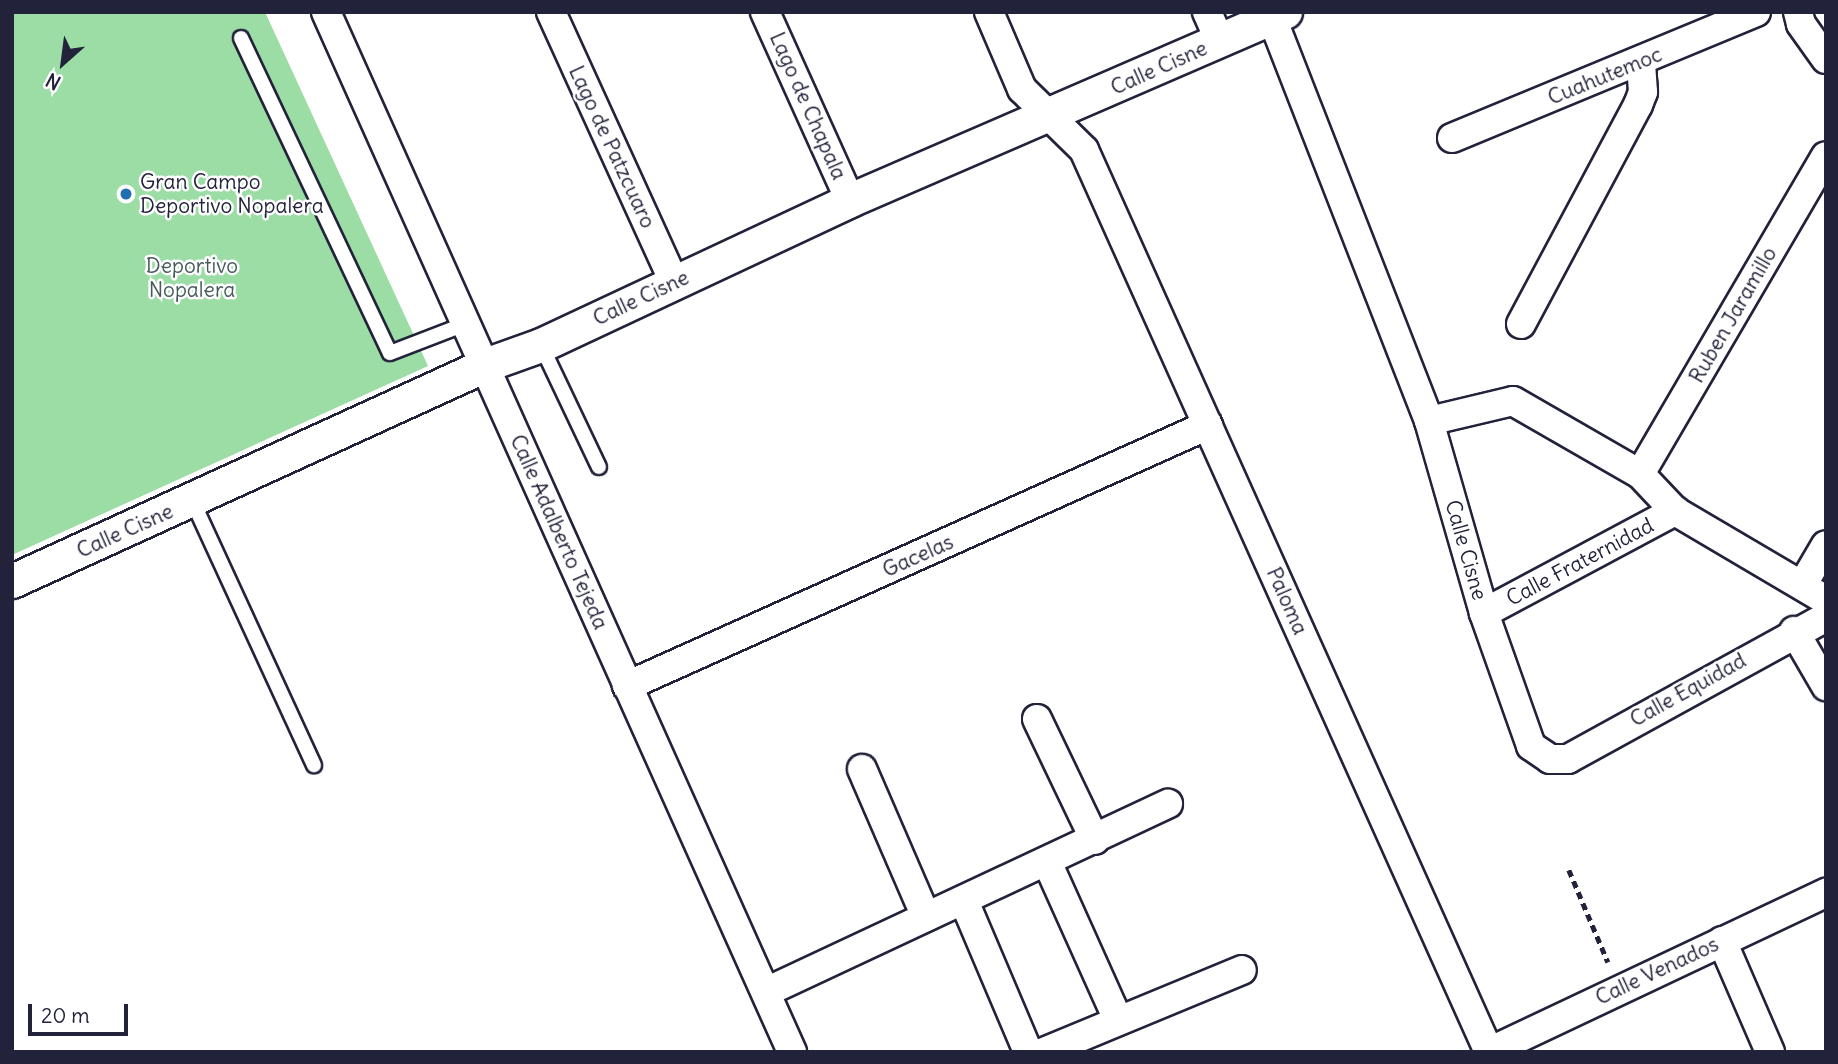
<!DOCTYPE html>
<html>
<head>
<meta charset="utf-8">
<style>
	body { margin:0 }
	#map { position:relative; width:1838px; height:1064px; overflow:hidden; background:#fff; font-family:Delius,sans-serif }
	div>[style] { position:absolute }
	.green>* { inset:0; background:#9cdca5 }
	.path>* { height:4.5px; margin-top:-2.25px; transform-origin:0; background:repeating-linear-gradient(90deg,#22223b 0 7px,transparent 0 12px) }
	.roads { filter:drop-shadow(2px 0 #22223b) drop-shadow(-2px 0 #22223b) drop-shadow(0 2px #22223b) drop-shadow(0 -2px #22223b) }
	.service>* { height:14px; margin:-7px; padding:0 7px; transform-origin:7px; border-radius:7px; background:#fff }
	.minor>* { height:28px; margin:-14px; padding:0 14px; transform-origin:14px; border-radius:14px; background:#fff }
	.tertiary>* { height:33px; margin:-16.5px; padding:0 16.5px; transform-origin:16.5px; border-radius:16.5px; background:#fff }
	.dots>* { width:19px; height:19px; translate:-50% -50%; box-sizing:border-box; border:4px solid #fff; border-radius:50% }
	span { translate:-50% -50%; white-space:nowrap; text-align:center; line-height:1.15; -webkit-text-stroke:5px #fff; paint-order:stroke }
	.street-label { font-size:21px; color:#22223b }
	.poi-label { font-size:21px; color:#22223b }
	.left { translate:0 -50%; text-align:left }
	.park-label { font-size:21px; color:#475a5b }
	.frame { position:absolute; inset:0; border:14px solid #22223b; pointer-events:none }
	.north { position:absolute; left:28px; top:28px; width:70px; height:70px; -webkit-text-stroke:5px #fff; paint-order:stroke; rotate:208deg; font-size:19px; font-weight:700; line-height:28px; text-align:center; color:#22223b }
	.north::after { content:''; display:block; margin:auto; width:24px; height:32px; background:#22223b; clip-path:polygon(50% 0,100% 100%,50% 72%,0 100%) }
	.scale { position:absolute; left:28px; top:1004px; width:100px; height:32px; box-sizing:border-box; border:4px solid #22223b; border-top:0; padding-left:9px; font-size:21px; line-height:24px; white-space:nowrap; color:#22223b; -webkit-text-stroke:5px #fff; paint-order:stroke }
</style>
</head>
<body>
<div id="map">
	<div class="green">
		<i style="clip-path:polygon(12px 12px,265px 12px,428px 366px,12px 555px)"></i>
	</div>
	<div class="path">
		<i style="left:1569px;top:870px;width:100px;rotate:67deg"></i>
	</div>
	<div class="roads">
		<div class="service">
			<i style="left:241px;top:38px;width:348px;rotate:64.7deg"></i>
			<i style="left:390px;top:353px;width:80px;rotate:-21.1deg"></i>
			<i style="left:541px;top:345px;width:135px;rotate:64.6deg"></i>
			<i style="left:192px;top:500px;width:292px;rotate:65.3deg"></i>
		</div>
		<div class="minor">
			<i style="left:326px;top:12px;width:1140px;rotate:65.86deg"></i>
			<i style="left:551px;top:12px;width:297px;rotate:65.5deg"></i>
			<i style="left:765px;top:12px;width:206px;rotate:65.7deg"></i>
			<i style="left:989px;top:12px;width:84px;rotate:66.8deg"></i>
			<i style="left:1022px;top:89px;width:87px;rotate:44.5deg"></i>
			<i style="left:1084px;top:150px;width:989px;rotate:65.82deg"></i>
			<i style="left:1207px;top:12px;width:32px;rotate:66deg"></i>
			<i style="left:1798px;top:12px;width:12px;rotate:76deg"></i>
			<i style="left:1801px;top:24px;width:43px;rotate:54.5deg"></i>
			<i style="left:1272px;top:18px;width:433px;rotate:68.7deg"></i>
			<i style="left:1429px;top:421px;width:200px;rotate:74deg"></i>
			<i style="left:1484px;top:613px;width:141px;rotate:70.5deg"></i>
			<i style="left:1531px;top:746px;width:23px;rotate:34deg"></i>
			<i style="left:1550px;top:759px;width:18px"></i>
			<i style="left:1568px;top:759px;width:294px;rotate:-28.8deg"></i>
			<i style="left:1452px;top:138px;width:329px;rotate:-22.5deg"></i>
			<i style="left:1521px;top:324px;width:248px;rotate:-61.9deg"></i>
			<i style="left:1638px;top:105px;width:14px;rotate:-69deg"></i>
			<i style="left:1643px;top:92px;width:30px;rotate:-94deg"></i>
			<i style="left:1429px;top:421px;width:86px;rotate:-13.4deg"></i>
			<i style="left:1513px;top:401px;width:146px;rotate:29.9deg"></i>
			<i style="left:1640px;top:474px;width:51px;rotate:46.6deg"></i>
			<i style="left:1675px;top:511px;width:175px;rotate:30.5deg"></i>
			<i style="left:1640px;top:474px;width:368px;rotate:-59.7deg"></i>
			<i style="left:1803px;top:584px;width:45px;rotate:-59.5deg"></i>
			<i style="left:1484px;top:613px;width:217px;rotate:-28.1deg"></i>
			<i style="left:1794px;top:631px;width:64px;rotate:59.8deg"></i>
			<i style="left:627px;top:686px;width:637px;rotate:-24.19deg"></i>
			<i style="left:1037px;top:719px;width:134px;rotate:64.4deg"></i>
			<i style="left:862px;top:769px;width:161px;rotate:66.6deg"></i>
			<i style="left:1048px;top:864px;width:171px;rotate:65.8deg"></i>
			<i style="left:964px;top:901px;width:164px;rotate:67deg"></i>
			<i style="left:1722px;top:941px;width:121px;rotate:66.6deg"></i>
			<i style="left:766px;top:992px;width:444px;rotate:-25.1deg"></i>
			<i style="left:1044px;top:1052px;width:214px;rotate:-22.5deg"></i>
			<i style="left:1489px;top:1052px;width:373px;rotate:-25.3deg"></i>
		</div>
		<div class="tertiary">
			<i style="left:12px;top:581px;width:520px;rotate:-24.54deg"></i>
			<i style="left:485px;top:365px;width:59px;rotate:-19.7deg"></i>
			<i style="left:541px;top:345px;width:341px;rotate:-25.1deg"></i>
			<i style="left:850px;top:200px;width:474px;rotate:-23.4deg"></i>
		</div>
	</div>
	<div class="dots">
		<i style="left:126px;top:194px;background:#1f6fb2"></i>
	</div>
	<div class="street-label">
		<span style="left:1159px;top:68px;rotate:-24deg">Calle Cisne</span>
		<span style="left:1605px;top:76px;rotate:-22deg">Cuahutemoc</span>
		<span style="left:808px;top:106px;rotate:66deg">Lago de Chapala</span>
		<span style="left:612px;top:147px;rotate:65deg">Lago de Patzcuaro</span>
		<span style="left:641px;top:298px;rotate:-25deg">Calle Cisne</span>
		<span style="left:1733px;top:315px;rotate:-60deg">Ruben Jaramillo</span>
		<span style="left:125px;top:531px;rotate:-24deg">Calle Cisne</span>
		<span style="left:559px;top:532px;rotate:66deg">Calle Adalberto Tejeda</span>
		<span style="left:1466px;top:550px;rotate:74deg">Calle Cisne</span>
		<span style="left:918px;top:556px;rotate:-24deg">Gacelas</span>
		<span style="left:1580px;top:562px;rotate:-28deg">Calle Fraternidad</span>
		<span style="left:1287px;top:601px;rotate:66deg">Paloma</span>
		<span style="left:1688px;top:690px;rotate:-29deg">Calle Equidad</span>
		<span style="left:1657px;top:971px;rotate:-25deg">Calle Venados</span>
	</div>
	<div class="poi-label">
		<span class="left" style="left:140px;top:194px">Gran Campo<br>Deportivo Nopalera</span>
	</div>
	<div class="park-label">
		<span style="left:192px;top:278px">Deportivo<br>Nopalera</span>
	</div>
	<div class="frame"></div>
	<div class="north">N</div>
	<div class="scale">20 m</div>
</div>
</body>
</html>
